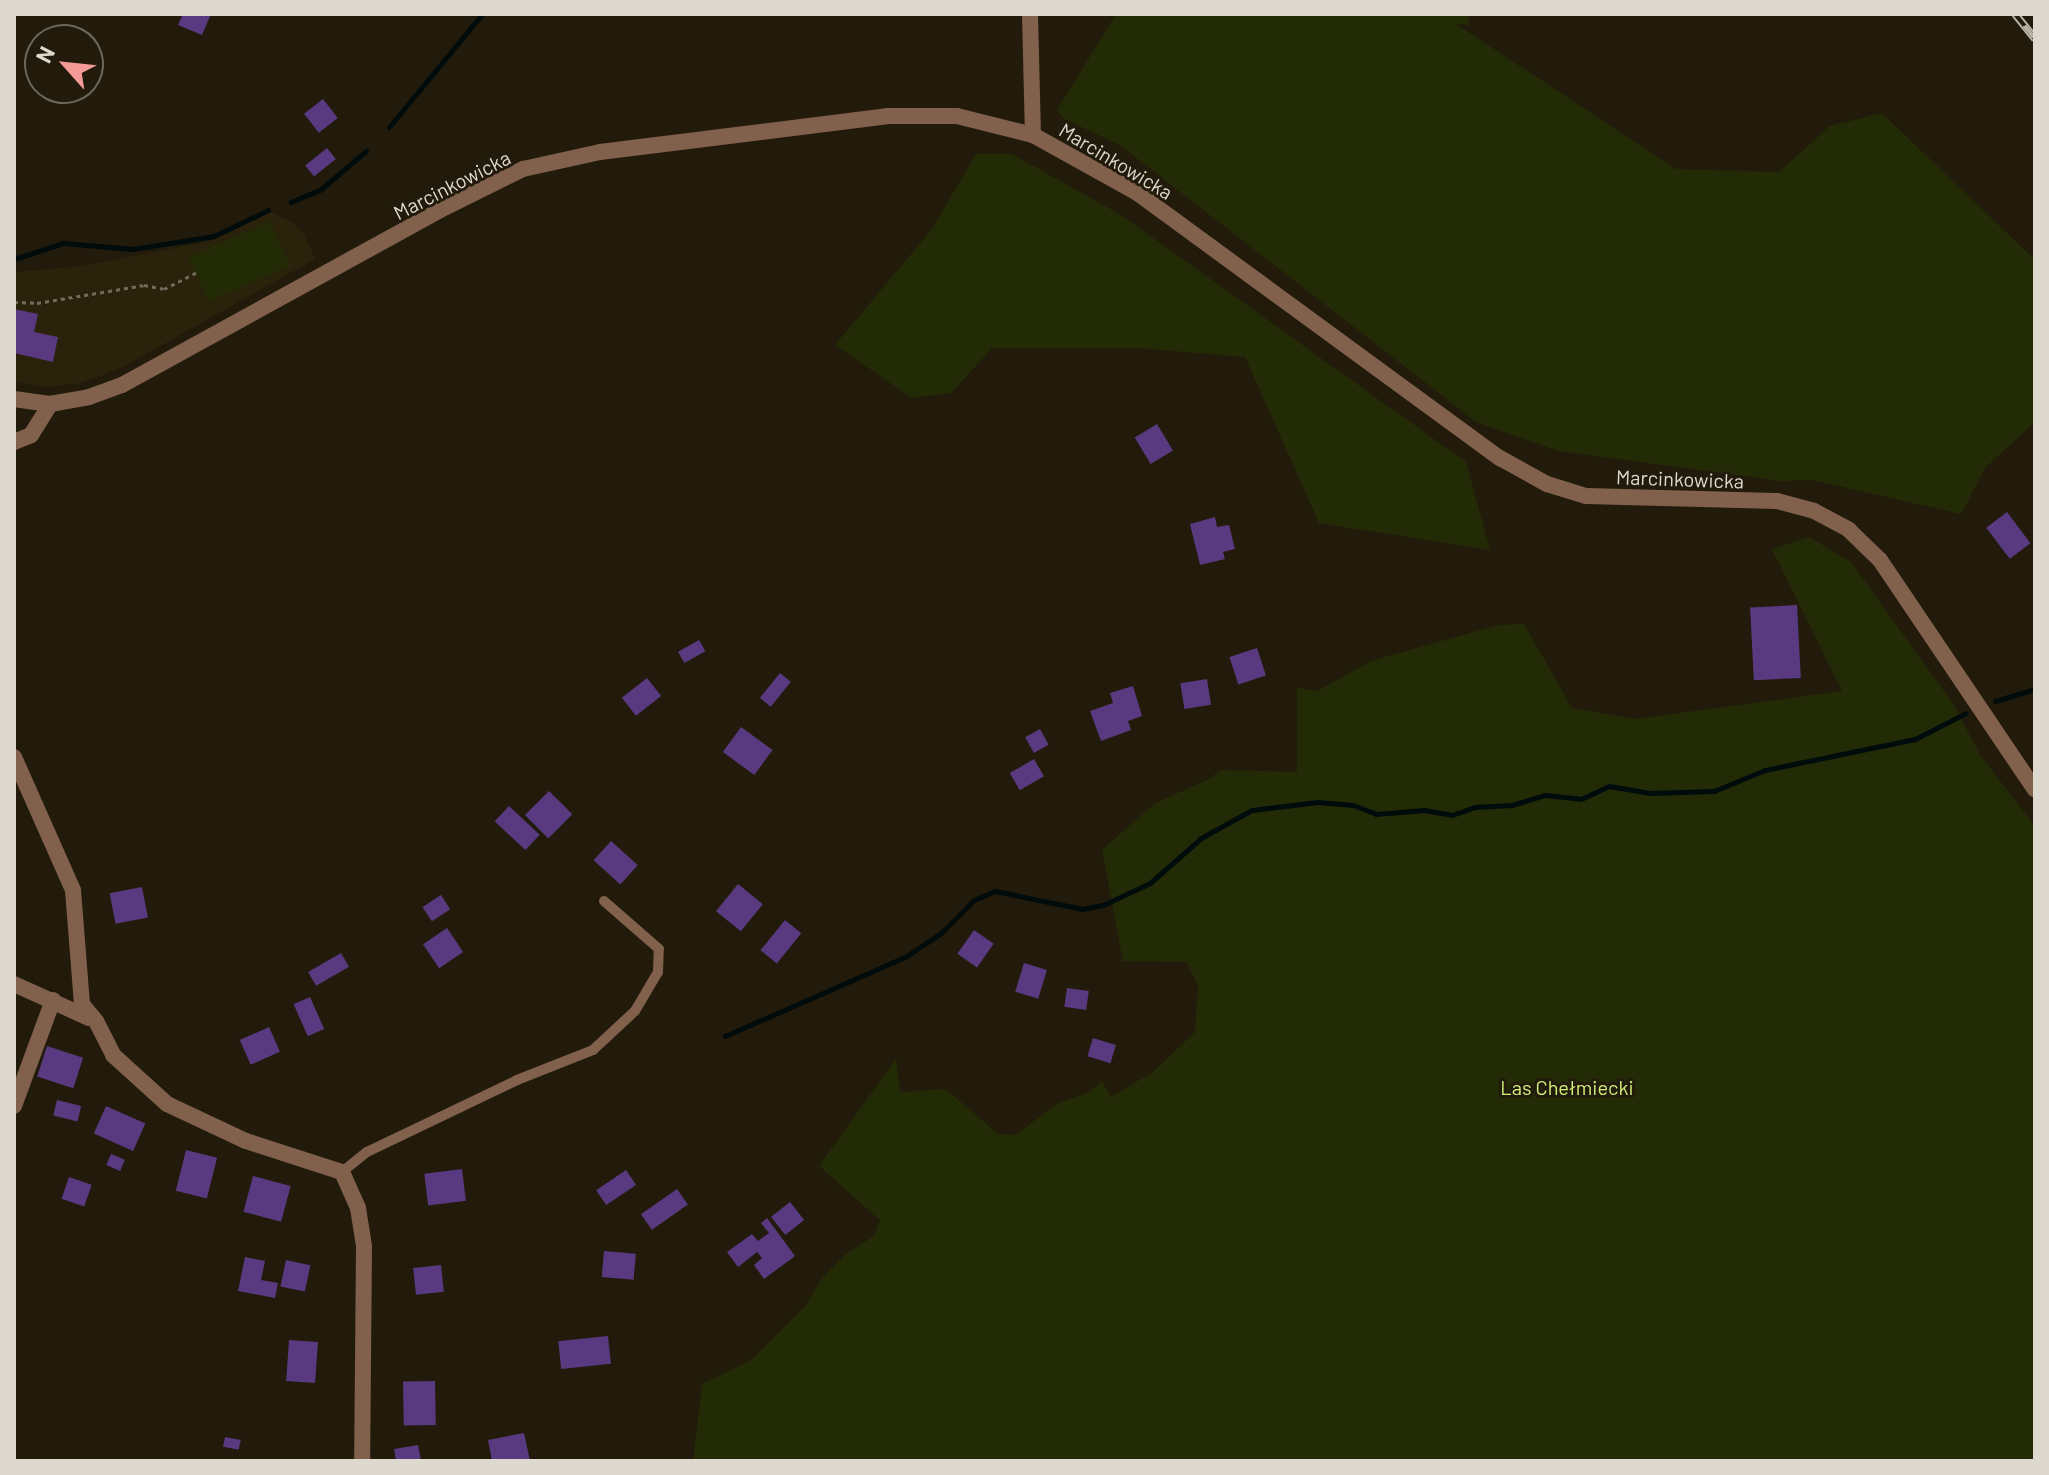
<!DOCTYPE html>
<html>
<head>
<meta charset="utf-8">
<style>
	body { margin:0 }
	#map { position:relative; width:2049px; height:1475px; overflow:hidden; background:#221b0b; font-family:Barlow,sans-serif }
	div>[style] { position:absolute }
	.built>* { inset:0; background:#2b220b }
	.green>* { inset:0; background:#232b06; transform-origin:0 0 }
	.stream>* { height:5px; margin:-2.5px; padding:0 2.5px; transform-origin:2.5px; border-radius:2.5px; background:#000b0c }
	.building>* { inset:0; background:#593980; transform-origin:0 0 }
	.path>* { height:3px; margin-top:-1.5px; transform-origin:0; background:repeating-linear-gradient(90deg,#716b5d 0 4px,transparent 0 8px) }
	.service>* { height:10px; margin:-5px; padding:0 5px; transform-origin:5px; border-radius:5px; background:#81604c }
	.minor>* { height:16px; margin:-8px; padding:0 8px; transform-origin:8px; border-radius:8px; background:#81604c }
	.tertiary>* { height:16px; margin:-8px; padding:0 8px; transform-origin:8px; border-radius:8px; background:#81604c }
	.rail>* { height:8px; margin-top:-4px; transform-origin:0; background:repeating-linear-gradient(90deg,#221b0b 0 15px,#b6b1a5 0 30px); box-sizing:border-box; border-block:2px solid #b6b1a5 }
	span { translate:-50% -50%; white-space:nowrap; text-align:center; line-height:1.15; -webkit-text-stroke:6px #221b0b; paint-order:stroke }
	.street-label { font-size:20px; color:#ded9cf }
	.park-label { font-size:20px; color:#d1ee79 }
	.frame { position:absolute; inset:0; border:16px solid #ded9cf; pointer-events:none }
	.north { position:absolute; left:24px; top:24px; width:80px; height:80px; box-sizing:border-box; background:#221b0b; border:2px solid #6d6759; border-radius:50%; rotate:297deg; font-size:22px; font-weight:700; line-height:32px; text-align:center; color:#ded9cf }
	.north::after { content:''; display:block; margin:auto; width:28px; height:36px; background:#f59b97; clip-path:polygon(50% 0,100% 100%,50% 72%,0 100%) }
</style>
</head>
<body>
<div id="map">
	<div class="built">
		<i style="clip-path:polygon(270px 212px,292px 222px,303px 232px,315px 259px,123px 367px,81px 383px,47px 387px,14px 381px,14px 272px,82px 266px,211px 241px)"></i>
	</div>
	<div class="green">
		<i style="clip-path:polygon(1116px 14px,1468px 14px,1470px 25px,1456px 24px,1676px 169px,1779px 172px,1830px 126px,1882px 113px,2035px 260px,2035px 422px,1986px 467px,1961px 514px,1812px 480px,1781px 481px,1558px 451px,1476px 422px,1121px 146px,1063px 118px,1057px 110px)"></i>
		<i style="clip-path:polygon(976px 154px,1012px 154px,1121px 215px,1466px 462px,1490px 550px,1319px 523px,1245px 357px,1138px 348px,992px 348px,951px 393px,912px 398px,835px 345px,932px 229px)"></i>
		<i style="left:270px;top:221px;width:49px;height:89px;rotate:66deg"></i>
		<i style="clip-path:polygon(1809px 537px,1851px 562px,1954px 705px,1980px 755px,2035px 826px,2035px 1461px,693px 1461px,702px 1384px,751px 1360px,805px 1306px,822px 1278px,846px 1254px,874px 1236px,880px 1220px,819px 1166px,896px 1059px,900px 1092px,946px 1089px,998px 1134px,1015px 1135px,1057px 1104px,1089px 1092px,1102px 1081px,1111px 1097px,1153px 1072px,1195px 1032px,1198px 986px,1187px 962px,1123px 961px,1102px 850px,1155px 803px,1207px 780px,1221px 770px,1297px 772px,1297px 688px,1317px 691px,1371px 661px,1498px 625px,1524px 624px,1572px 708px,1635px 719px,1842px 691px,1772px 549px)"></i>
	</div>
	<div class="stream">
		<i style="left:389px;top:127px;width:146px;rotate:-50.5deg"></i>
		<i style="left:291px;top:202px;width:33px;rotate:-23deg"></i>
		<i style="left:321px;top:189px;width:59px;rotate:-40.2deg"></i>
		<i style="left:14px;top:259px;width:52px;rotate:-18.1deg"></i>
		<i style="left:63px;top:243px;width:70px;rotate:4.9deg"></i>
		<i style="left:133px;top:249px;width:82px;rotate:-9.1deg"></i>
		<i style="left:214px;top:236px;width:60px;rotate:-25.7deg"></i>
		<i style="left:1995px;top:701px;width:42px;rotate:-16.7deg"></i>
		<i style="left:725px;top:1036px;width:197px;rotate:-23.7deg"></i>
		<i style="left:905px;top:957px;width:43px;rotate:-33.7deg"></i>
		<i style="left:941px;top:933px;width:47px;rotate:-45deg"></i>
		<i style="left:974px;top:900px;width:23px;rotate:-23deg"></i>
		<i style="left:995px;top:891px;width:89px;rotate:11.7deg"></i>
		<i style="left:1082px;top:909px;width:21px;rotate:-11deg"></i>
		<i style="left:1103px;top:905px;width:52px;rotate:-25.1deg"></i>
		<i style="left:1150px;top:883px;width:68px;rotate:-41.4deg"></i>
		<i style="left:1201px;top:838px;width:58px;rotate:-28.8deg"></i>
		<i style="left:1252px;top:810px;width:66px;rotate:-6.9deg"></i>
		<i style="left:1318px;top:802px;width:35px;rotate:5deg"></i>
		<i style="left:1353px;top:805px;width:25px;rotate:21deg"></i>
		<i style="left:1376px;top:814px;width:48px;rotate:-4.8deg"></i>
		<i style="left:1424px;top:810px;width:28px;rotate:10deg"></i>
		<i style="left:1452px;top:815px;width:24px;rotate:-19deg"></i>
		<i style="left:1475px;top:807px;width:37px;rotate:-3deg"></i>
		<i style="left:1512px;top:805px;width:34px;rotate:-17deg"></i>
		<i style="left:1545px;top:795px;width:36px;rotate:6deg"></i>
		<i style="left:1581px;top:799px;width:31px;rotate:-25deg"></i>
		<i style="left:1609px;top:786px;width:42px;rotate:9.7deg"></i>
		<i style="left:1650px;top:793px;width:64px;rotate:-1.8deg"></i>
		<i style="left:1714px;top:791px;width:55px;rotate:-22.4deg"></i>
		<i style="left:1765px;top:770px;width:153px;rotate:-11.7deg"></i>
		<i style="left:1915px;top:739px;width:57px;rotate:-27deg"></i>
	</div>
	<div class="building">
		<i style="clip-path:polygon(183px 14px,211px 14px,202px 35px,178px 25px)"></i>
		<i style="left:323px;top:99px;width:24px;height:24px;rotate:52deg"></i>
		<i style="left:327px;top:148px;width:14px;height:28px;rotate:51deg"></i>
		<i style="clip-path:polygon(14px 309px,38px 314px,34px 332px,58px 337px,53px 362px,14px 353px)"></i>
		<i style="left:1157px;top:424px;width:31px;height:26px;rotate:59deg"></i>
		<i style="left:2007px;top:512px;width:39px;height:26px;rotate:53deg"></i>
		<i style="clip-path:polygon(1215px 517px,1217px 527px,1229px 525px,1235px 549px,1223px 552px,1225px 559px,1200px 565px,1190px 524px)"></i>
		<i style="left:1797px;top:605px;width:73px;height:47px;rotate:87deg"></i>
		<i style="left:699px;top:640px;width:13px;height:24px;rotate:61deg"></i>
		<i style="left:1257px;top:648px;width:29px;height:29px;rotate:72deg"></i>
		<i style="left:780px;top:673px;width:14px;height:32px;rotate:39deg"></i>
		<i style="left:647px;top:678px;width:23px;height:32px;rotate:52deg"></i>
		<i style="left:1207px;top:679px;width:26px;height:27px;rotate:81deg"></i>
		<i style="clip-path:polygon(1133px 686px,1142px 716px,1128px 721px,1131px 730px,1101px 741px,1090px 711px,1113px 703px,1110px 693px)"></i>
		<i style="left:741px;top:727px;width:39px;height:31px;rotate:36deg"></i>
		<i style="left:1040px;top:729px;width:18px;height:17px;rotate:61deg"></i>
		<i style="left:1034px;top:759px;width:20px;height:28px;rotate:60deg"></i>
		<i style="left:549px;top:791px;width:33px;height:34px;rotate:45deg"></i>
		<i style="left:509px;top:806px;width:42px;height:21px;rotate:43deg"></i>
		<i style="left:611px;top:841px;width:36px;height:26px;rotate:42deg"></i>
		<i style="left:738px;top:884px;width:32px;height:35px;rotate:39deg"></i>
		<i style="left:142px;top:887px;width:31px;height:33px;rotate:79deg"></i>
		<i style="left:441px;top:895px;width:17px;height:22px;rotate:57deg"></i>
		<i style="left:785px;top:920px;width:21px;height:39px;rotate:39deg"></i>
		<i style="left:447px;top:928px;width:29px;height:29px;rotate:56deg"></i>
		<i style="left:974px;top:930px;width:24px;height:29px;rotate:35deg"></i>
		<i style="left:341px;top:953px;width:16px;height:38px;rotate:60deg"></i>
		<i style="left:1024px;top:963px;width:24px;height:30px;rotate:17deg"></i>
		<i style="left:1067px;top:988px;width:22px;height:19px;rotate:8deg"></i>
		<i style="left:310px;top:997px;width:35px;height:18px;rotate:66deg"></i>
		<i style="left:269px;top:1027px;width:27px;height:32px;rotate:66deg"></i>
		<i style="left:1093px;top:1038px;width:24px;height:19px;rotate:17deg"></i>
		<i style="left:47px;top:1046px;width:38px;height:32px;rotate:18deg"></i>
		<i style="left:57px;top:1100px;width:25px;height:16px;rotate:14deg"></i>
		<i style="left:106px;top:1106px;width:43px;height:30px;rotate:24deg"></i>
		<i style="left:186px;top:1150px;width:32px;height:42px;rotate:14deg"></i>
		<i style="left:111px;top:1154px;width:15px;height:12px;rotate:23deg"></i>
		<i style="left:462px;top:1169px;width:32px;height:38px;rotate:83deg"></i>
		<i style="left:626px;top:1170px;width:18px;height:36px;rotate:56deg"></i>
		<i style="left:253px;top:1176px;width:39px;height:37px;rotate:15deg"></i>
		<i style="left:69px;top:1177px;width:24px;height:23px;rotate:19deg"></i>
		<i style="left:677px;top:1189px;width:19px;height:44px;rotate:55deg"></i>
		<i style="left:790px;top:1202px;width:23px;height:24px;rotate:52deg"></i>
		<i style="clip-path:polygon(767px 1218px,795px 1256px,764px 1279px,754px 1265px,762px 1258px,757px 1252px,738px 1267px,727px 1252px,752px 1234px,758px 1241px,769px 1233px,761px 1223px)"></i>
		<i style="left:604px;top:1251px;width:32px;height:26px;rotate:5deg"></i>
		<i style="clip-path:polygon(245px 1257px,265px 1261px,261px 1280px,278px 1283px,275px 1298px,238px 1291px)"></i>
		<i style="left:286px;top:1260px;width:25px;height:27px;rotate:12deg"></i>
		<i style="left:441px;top:1265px;width:27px;height:28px;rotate:84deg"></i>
		<i style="left:608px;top:1336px;width:28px;height:50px;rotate:84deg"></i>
		<i style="left:289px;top:1340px;width:29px;height:41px;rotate:4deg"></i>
		<i style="left:435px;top:1381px;width:44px;height:32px;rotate:89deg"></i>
		<i style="clip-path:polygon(524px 1433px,530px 1461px,492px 1461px,488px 1440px)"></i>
		<i style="left:225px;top:1437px;width:16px;height:10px;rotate:11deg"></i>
		<i style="clip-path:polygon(418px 1445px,421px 1461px,396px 1461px,394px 1449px)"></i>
	</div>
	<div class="path">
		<i style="left:14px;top:302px;width:23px;rotate:2deg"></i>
		<i style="left:37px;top:303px;width:109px;rotate:-9.5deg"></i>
		<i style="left:144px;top:285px;width:20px;rotate:11deg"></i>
		<i style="left:164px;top:289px;width:36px;rotate:-27deg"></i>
	</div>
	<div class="service">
		<i style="left:342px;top:1172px;width:32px;rotate:-39deg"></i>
		<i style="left:367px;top:1152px;width:166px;rotate:-25.6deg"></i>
		<i style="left:517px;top:1080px;width:82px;rotate:-21.5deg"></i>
		<i style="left:593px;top:1050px;width:57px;rotate:-42.9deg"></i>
		<i style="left:635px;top:1011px;width:45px;rotate:-59.5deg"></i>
		<i style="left:658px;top:972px;width:23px;rotate:-88deg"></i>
		<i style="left:659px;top:949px;width:73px;rotate:-138.9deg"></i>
	</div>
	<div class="minor">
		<i style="left:1030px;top:14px;width:121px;rotate:88.6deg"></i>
		<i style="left:14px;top:442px;width:18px;rotate:-22deg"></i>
		<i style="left:31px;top:435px;width:36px;rotate:-58deg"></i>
		<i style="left:14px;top:757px;width:145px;rotate:66.1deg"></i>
		<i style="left:73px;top:890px;width:114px;rotate:85.5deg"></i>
		<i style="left:82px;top:1004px;width:22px;rotate:51deg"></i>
		<i style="left:96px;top:1021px;width:38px;rotate:63deg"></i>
		<i style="left:113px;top:1055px;width:73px;rotate:42.2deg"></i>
		<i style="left:167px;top:1104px;width:87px;rotate:25.1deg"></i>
		<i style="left:246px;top:1141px;width:101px;rotate:17.9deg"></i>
		<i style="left:342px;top:1172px;width:39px;rotate:66deg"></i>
		<i style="left:358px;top:1208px;width:39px;rotate:81deg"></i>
		<i style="left:364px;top:1247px;width:214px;rotate:90.5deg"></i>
		<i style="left:14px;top:984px;width:82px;rotate:24.4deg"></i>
		<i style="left:14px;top:1106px;width:113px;rotate:-69.8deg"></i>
	</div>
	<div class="tertiary">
		<i style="left:14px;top:399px;width:36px;rotate:8deg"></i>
		<i style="left:50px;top:404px;width:40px;rotate:-10deg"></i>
		<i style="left:89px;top:397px;width:35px;rotate:-20deg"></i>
		<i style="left:122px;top:385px;width:370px;rotate:-28.8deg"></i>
		<i style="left:446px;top:207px;width:86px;rotate:-26.3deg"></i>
		<i style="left:523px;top:169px;width:79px;rotate:-12.4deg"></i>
		<i style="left:600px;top:152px;width:289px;rotate:-7.1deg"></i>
		<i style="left:887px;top:116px;width:70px"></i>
		<i style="left:957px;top:116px;width:78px;rotate:14deg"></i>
		<i style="left:1033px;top:135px;width:118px;rotate:29deg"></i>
		<i style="left:1136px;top:192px;width:451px;rotate:36.2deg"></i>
		<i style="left:1500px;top:458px;width:54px;rotate:29deg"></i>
		<i style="left:1547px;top:484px;width:41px;rotate:17.1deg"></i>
		<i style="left:1586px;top:496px;width:191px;rotate:1.5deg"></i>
		<i style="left:1777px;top:501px;width:38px;rotate:15deg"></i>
		<i style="left:1814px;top:511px;width:40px;rotate:28deg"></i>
		<i style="left:1849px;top:530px;width:43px;rotate:44.1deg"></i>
		<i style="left:1880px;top:560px;width:277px;rotate:56deg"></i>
	</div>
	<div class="rail">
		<i style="left:2015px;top:14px;width:32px;rotate:51deg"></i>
	</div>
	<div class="street-label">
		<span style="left:1116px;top:161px;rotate:31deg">Marcinkowicka</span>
		<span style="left:452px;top:185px;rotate:-27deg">Marcinkowicka</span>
		<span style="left:1680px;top:479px;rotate:2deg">Marcinkowicka</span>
	</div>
	<div class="park-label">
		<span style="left:1567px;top:1087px">Las Chełmiecki</span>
	</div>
	<div class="frame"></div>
	<div class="north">N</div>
</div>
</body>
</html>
